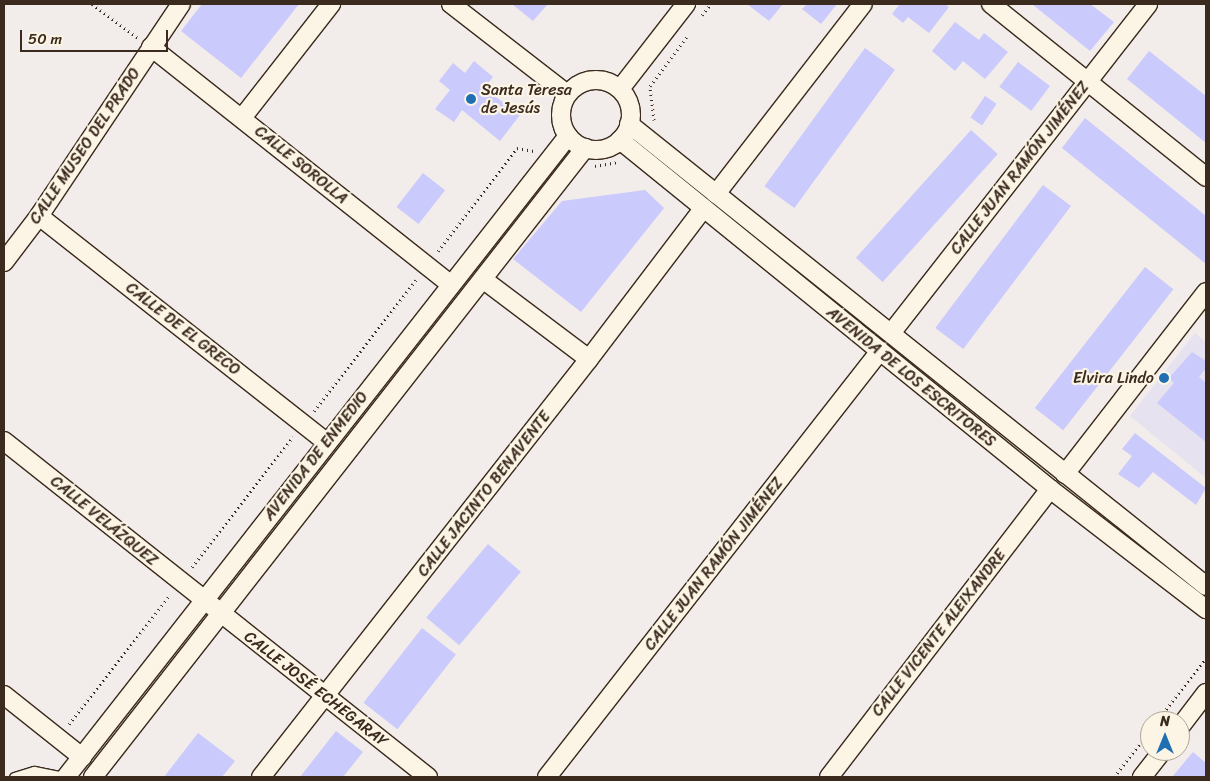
<!DOCTYPE html>
<html>
<head>
<meta charset="utf-8">
<style>
	body { margin:0 }
	#map { position:relative; width:1210px; height:781px; overflow:hidden; background:#f2ecea; font-family:Sriracha,sans-serif }
	div>[style] { position:absolute }
	.built>* { inset:0; background:#e6e2ef }
	.building>* { inset:0; background:#cacafc; transform-origin:0 0 }
	.path>* { height:3px; margin-top:-1.5px; transform-origin:0; background:repeating-linear-gradient(90deg,#3b2a1e 0 1px,transparent 0 5px) }
	.roads { filter:drop-shadow(1px 0 #3b2a1e) drop-shadow(-1px 0 #3b2a1e) drop-shadow(0 1px #3b2a1e) drop-shadow(0 -1px #3b2a1e) }
	.lane>* { height:9px; margin:-4.5px; padding:0 4.5px; transform-origin:4.5px; border-radius:4.5px; background:#fcf5e5 }
	.street>* { height:18px; margin:-9px; padding:0 9px; transform-origin:9px; border-radius:9px; background:#fcf5e5 }
	.street>.ring { margin:-9px; padding:0; box-sizing:content-box; background:none; border:18px solid #fcf5e5; border-radius:50% }
	.dots>* { width:14px; height:14px; translate:-50% -50%; box-sizing:border-box; border:2px solid #fcf5e5; border-radius:50% }
	span { translate:-50% -50%; white-space:nowrap; text-align:center; line-height:1.15; -webkit-text-stroke:4.5px #fcf5e5; paint-order:stroke }
	.poi-label { font-size:16px; color:#3b2a1e }
	.left { translate:0 -50%; text-align:left }
	.right { translate:-100% -50%; text-align:right }
	.street-label { font-size:16px; color:#3b2a1e }
	.frame { position:absolute; inset:0; border:5px solid #3b2a1e; pointer-events:none }
	.north { position:absolute; left:1140px; top:711px; width:50px; height:50px; box-sizing:border-box; background:#fcf5e5; border:1px solid #afa495; border-radius:50%; rotate:0deg; font-size:14px; font-weight:700; line-height:20px; text-align:center; color:#3b2a1e }
	.north::after { content:''; display:block; margin:auto; width:18px; height:22px; background:#1f6fb2; clip-path:polygon(50% 0,100% 100%,50% 72%,0 100%) }
	.scale { position:absolute; left:20px; top:30px; width:148px; height:22px; box-sizing:border-box; border:2px solid #3b2a1e; border-top:0; padding-left:6px; font-size:15px; line-height:18px; white-space:nowrap; color:#3b2a1e; -webkit-text-stroke:4px #fcf5e5; paint-order:stroke }
</style>
</head>
<body>
<div id="map">
	<div class="built">
		<i style="clip-path:polygon(1195px 333px,1206px 342px,1206px 478px,1130px 416px)"></i>
	</div>
	<div class="building">
		<i style="clip-path:polygon(202px 4px,299px 4px,241px 78px,181px 31px)"></i>
		<i style="clip-path:polygon(512px 4px,548px 4px,533px 21px)"></i>
		<i style="clip-path:polygon(747px 4px,783px 4px,769px 21px)"></i>
		<i style="clip-path:polygon(807px 4px,837px 4px,821px 24px,802px 9px)"></i>
		<i style="clip-path:polygon(900px 4px,945px 4px,949px 7px,929px 33px,908px 17px,903px 23px,892px 14px)"></i>
		<i style="clip-path:polygon(1032px 4px,1090px 4px,1114px 22px,1090px 51px)"></i>
		<i style="clip-path:polygon(955px 22px,979px 40px,984px 33px,1008px 52px,985px 79px,963px 61px,955px 71px,932px 51px)"></i>
		<i style="left:865px;top:48px;width:37px;height:171px;rotate:36deg"></i>
		<i style="clip-path:polygon(1149px 51px,1206px 96px,1206px 143px,1127px 79px)"></i>
		<i style="clip-path:polygon(474px 61px,493px 77px,484px 88px,520px 115px,500px 141px,462px 110px,454px 122px,435px 109px,450px 90px,439px 81px,453px 63px,465px 73px)"></i>
		<i style="left:1018px;top:62px;width:40px;height:31px;rotate:37deg"></i>
		<i style="left:985px;top:96px;width:14px;height:26px;rotate:34deg"></i>
		<i style="clip-path:polygon(1085px 118px,1206px 216px,1206px 264px,1062px 148px)"></i>
		<i style="left:971px;top:130px;width:36px;height:172px;rotate:42deg"></i>
		<i style="left:423px;top:173px;width:28px;height:43px;rotate:38deg"></i>
		<i style="left:1043px;top:185px;width:35px;height:179px;rotate:37deg"></i>
		<i style="clip-path:polygon(645px 190px,664px 208px,581px 312px,513px 259px,562px 201px)"></i>
		<i style="left:1145px;top:267px;width:36px;height:179px;rotate:38deg"></i>
		<i style="clip-path:polygon(1192px 352px,1206px 361px,1206px 368px,1199px 377px,1206px 383px,1206px 442px,1157px 403px,1174px 383px,1169px 378px)"></i>
		<i style="clip-path:polygon(1135px 433px,1206px 488px,1196px 505px,1153px 472px,1139px 488px,1118px 474px,1132px 456px,1122px 449px)"></i>
		<i style="left:488px;top:544px;width:43px;height:96px;rotate:40deg"></i>
		<i style="left:422px;top:628px;width:43px;height:95px;rotate:38deg"></i>
		<i style="clip-path:polygon(336px 731px,363px 752px,343px 777px,300px 777px)"></i>
		<i style="clip-path:polygon(198px 733px,235px 761px,222px 777px,164px 777px)"></i>
		<i style="clip-path:polygon(1193px 752px,1206px 763px,1206px 777px,1172px 777px)"></i>
	</div>
	<div class="path">
		<i style="left:92px;top:4px;width:57px;rotate:36.5deg"></i>
		<i style="left:702px;top:15px;width:14px;rotate:-51deg"></i>
		<i style="left:654px;top:120px;width:34px;rotate:-97deg"></i>
		<i style="left:650px;top:86px;width:64px;rotate:-53.3deg"></i>
		<i style="left:595px;top:166px;width:22px;rotate:-10deg"></i>
		<i style="left:438px;top:251px;width:130px;rotate:-52.5deg"></i>
		<i style="left:517px;top:148px;width:17px;rotate:10deg"></i>
		<i style="left:314px;top:411px;width:166px;rotate:-52.1deg"></i>
		<i style="left:192px;top:567px;width:165px;rotate:-52.2deg"></i>
		<i style="left:1157px;top:721px;width:80px;rotate:-52.1deg"></i>
		<i style="left:69px;top:724px;width:164px;rotate:-51.9deg"></i>
		<i style="left:1114px;top:777px;width:58px;rotate:-52deg"></i>
	</div>
	<div class="roads">
		<div class="lane">
			<i style="left:14px;top:777px;width:21px;rotate:-17deg"></i>
			<i style="left:34px;top:771px;width:33px;rotate:11deg"></i>
		</div>
		<div class="street">
			<i style="left:451px;top:4px;width:147px;rotate:37.8deg"></i>
			<i style="left:991px;top:4px;width:276px;rotate:38.8deg"></i>
			<i style="left:151px;top:47px;width:382px;rotate:38.4deg"></i>
			<i class="ring" style="left:561px;top:80px;width:52px;height:52px"></i>
			<i style="left:620px;top:89px;width:108px;rotate:-52.2deg"></i>
			<i style="left:242px;top:118px;width:145px;rotate:-52deg"></i>
			<i style="left:629px;top:124px;width:739px;rotate:38.68deg"></i>
			<i style="left:620px;top:140px;width:554px;rotate:39.06deg"></i>
			<i style="left:1050px;top:489px;width:197px;rotate:37.6deg"></i>
			<i style="left:716px;top:194px;width:240px;rotate:-52.3deg"></i>
			<i style="left:39px;top:216px;width:365px;rotate:38.2deg"></i>
			<i style="left:4px;top:262px;width:58px;rotate:-52.7deg"></i>
			<i style="left:39px;top:216px;width:255px;rotate:-56.2deg"></i>
			<i style="left:484px;top:280px;width:131px;rotate:37deg"></i>
			<i style="left:892px;top:332px;width:416px;rotate:-52deg"></i>
			<i style="left:4px;top:441px;width:541px;rotate:38.4deg"></i>
			<i style="left:1065px;top:474px;width:230px;rotate:-52.2deg"></i>
			<i style="left:4px;top:695px;width:100px;rotate:38.5deg"></i>
			<i style="left:1180px;top:727px;width:43px;rotate:-52.6deg"></i>
			<i style="left:66px;top:777px;width:814px;rotate:-51.93deg"></i>
			<i style="left:93px;top:777px;width:799px;rotate:-51.97deg"></i>
			<i style="left:261px;top:777px;width:531px;rotate:-51.88deg"></i>
			<i style="left:589px;top:359px;width:188px;rotate:-52.8deg"></i>
			<i style="left:547px;top:777px;width:541px;rotate:-51.99deg"></i>
			<i style="left:829px;top:777px;width:363px;rotate:-52.5deg"></i>
			<i style="left:1142px;top:777px;width:33px;rotate:-52deg"></i>
		</div>
	</div>
	<div class="dots">
		<i style="left:471px;top:99px;background:#1f6fb2"></i>
		<i style="left:1164px;top:378px;background:#1f6fb2"></i>
	</div>
	<div class="poi-label">
		<span class="left" style="left:481px;top:99px">Santa Teresa<br>de Jesús</span>
		<span class="right" style="left:1154px;top:378px">Elvira Lindo</span>
	</div>
	<div class="street-label">
		<span style="left:85px;top:146px;rotate:-56deg">CALLE MUSEO DEL PRADO</span>
		<span style="left:301px;top:165px;rotate:39deg">CALLE SOROLLA</span>
		<span style="left:1020px;top:168px;rotate:-52deg">CALLE JUAN RAMÓN JIMÉNEZ</span>
		<span style="left:183px;top:329px;rotate:38deg">CALLE DE EL GRECO</span>
		<span style="left:911px;top:377px;rotate:39deg">AVENIDA DE LOS ESCRITORES</span>
		<span style="left:316px;top:456px;rotate:-52deg">AVENIDA DE ENMEDIO</span>
		<span style="left:484px;top:494px;rotate:-52deg">CALLE JACINTO BENAVENTE</span>
		<span style="left:104px;top:521px;rotate:39deg">CALLE VELÁZQUEZ</span>
		<span style="left:714px;top:564px;rotate:-52deg">CALLE JUAN RAMÓN JIMÉNEZ</span>
		<span style="left:939px;top:633px;rotate:-52deg">CALLE VICENTE ALEIXANDRE</span>
		<span style="left:316px;top:689px;rotate:38deg">CALLE JOSÉ ECHEGARAY</span>
	</div>
	<div class="frame"></div>
	<div class="north">N</div>
	<div class="scale">50 m</div>
</div>
</body>
</html>
